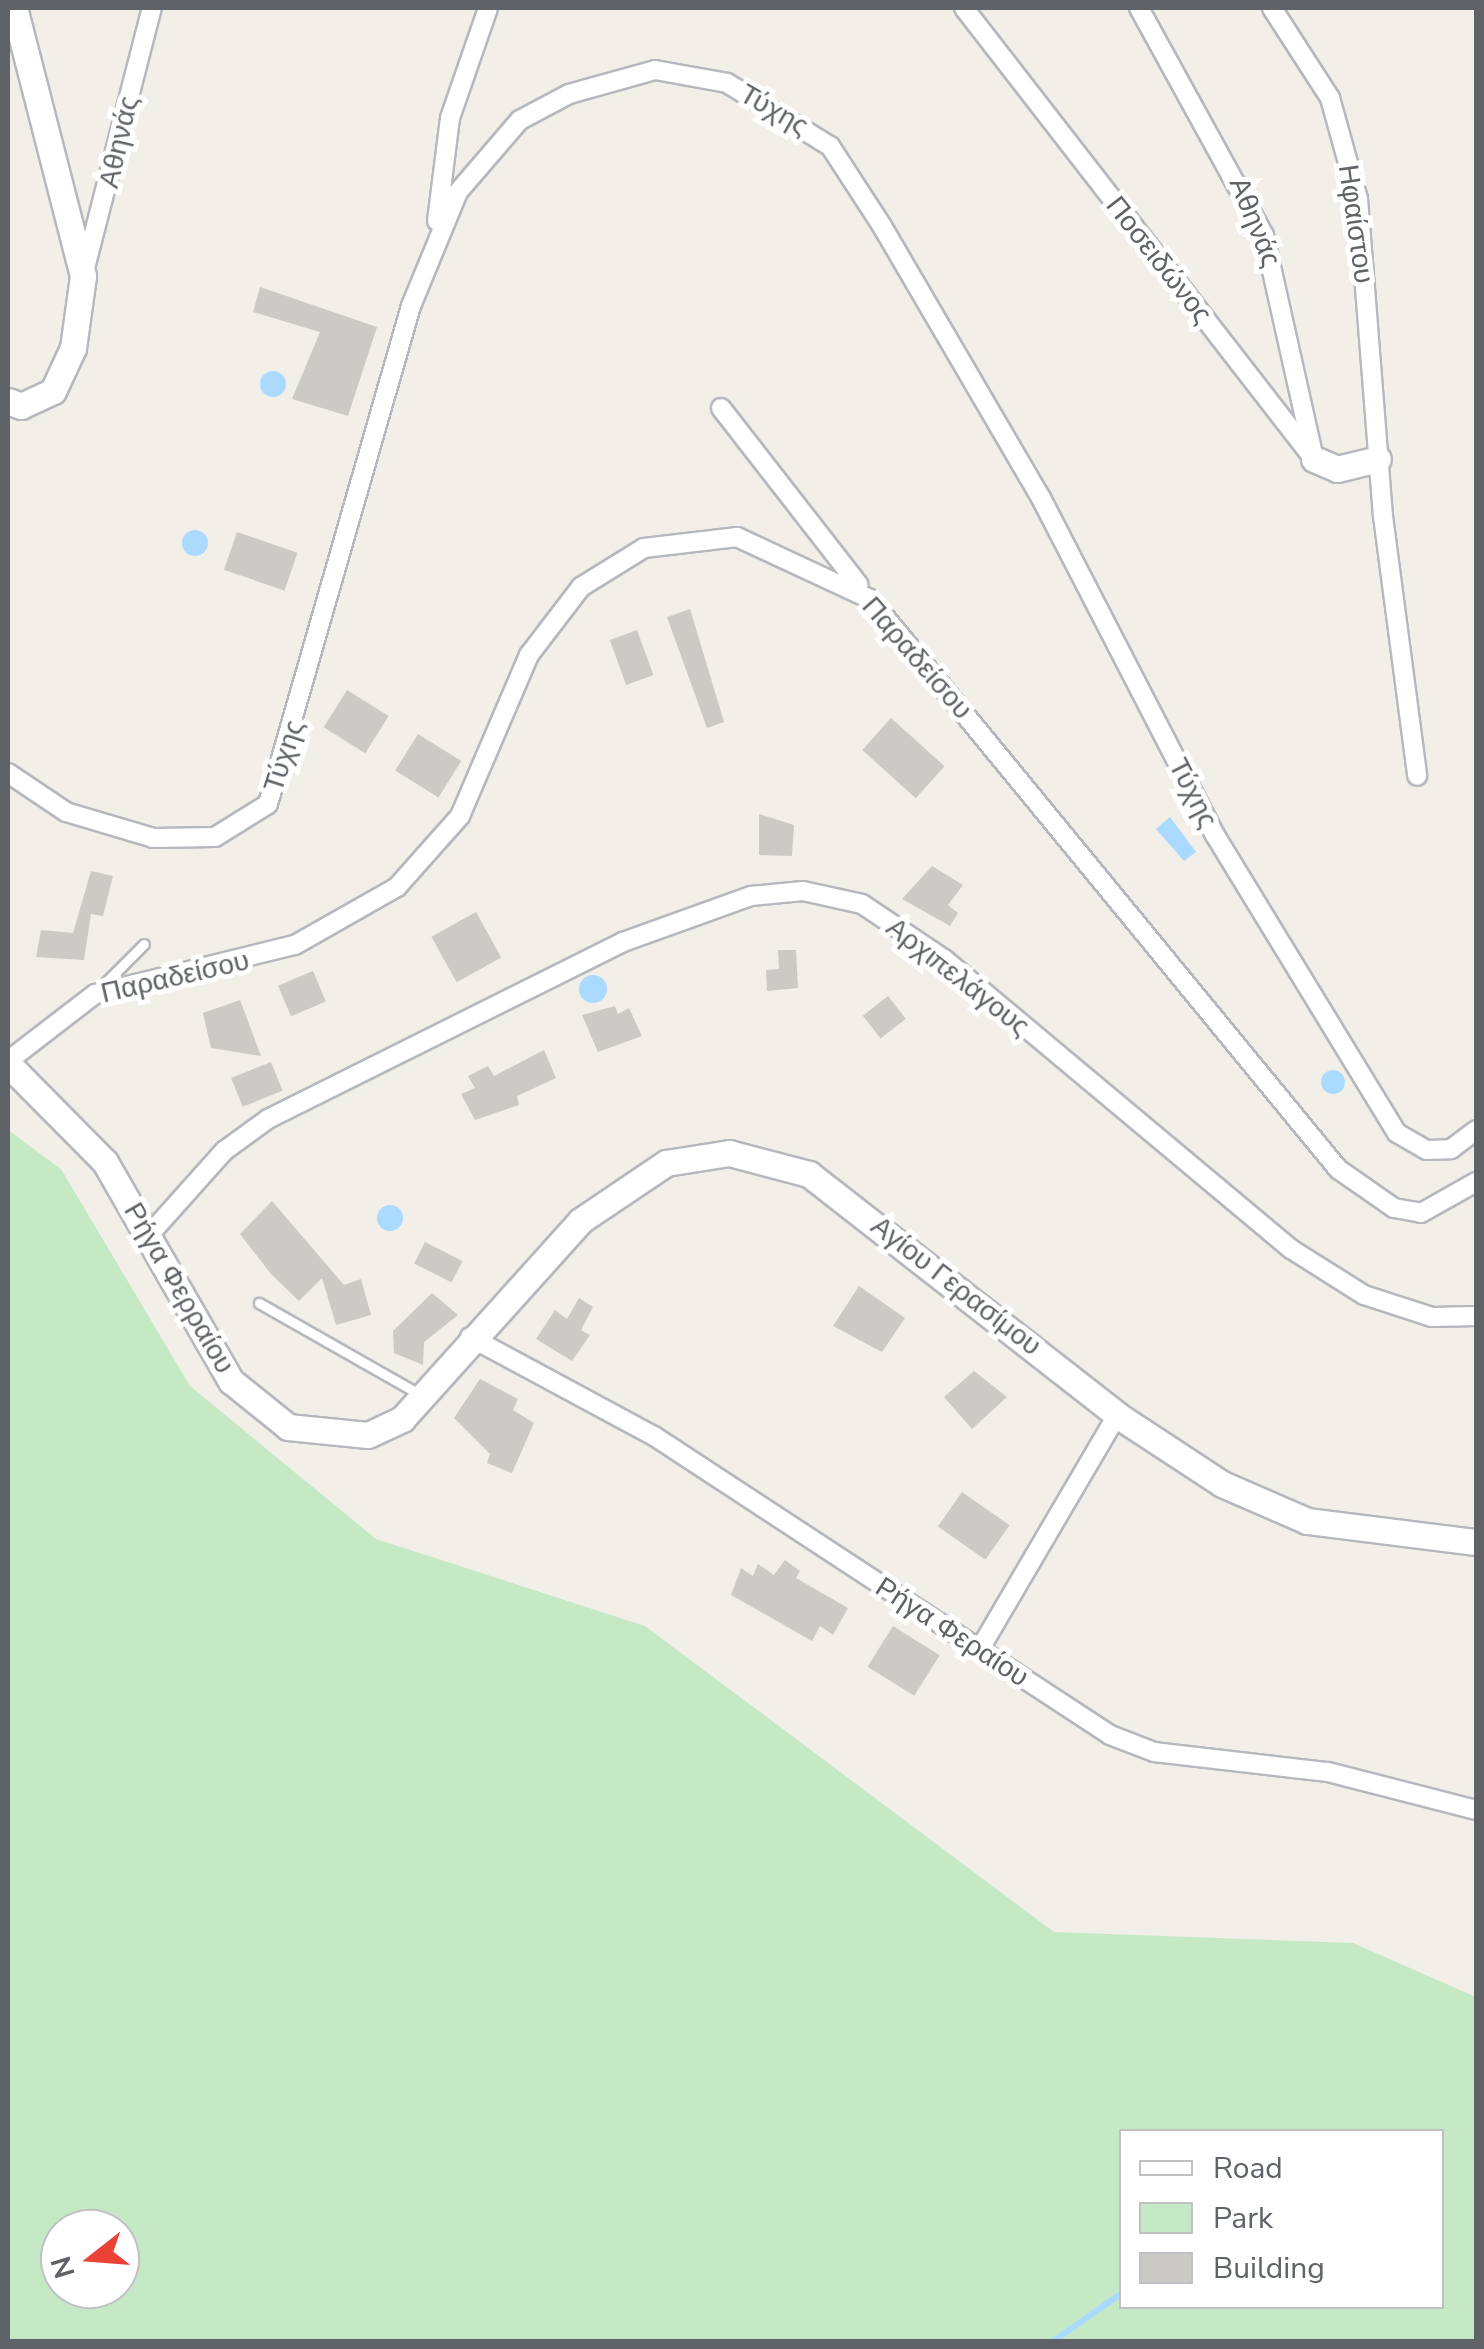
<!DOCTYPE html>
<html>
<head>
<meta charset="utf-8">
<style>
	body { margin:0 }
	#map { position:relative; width:1484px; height:2349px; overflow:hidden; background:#f1efe8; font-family:"Nunito Sans",sans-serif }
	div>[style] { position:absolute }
	.green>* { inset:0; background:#c5e8c5 }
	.water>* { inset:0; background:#aadaff }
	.round { border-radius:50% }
	.stream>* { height:6px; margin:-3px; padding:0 3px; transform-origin:3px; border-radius:3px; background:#aadaff }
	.building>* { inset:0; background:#cccac5; transform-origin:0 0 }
	.roads { filter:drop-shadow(2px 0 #b5b8bc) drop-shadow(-2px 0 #b5b8bc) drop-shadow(0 2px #b5b8bc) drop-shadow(0 -2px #b5b8bc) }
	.lane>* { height:9px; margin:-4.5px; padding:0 4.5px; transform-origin:4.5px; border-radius:4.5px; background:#fff }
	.street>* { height:18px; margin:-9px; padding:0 9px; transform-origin:9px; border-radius:9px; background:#fff }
	.secondary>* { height:25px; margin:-12.5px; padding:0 12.5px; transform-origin:12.5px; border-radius:12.5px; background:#fff }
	span { translate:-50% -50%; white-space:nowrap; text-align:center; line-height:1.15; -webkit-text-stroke:10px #fff; paint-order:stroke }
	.street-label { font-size:28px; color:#5f6368 }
	.frame { position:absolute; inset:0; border:10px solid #5f6368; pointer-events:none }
	.legend { position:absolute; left:1119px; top:2129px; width:325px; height:180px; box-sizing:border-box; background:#fff; border:2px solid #bfc1c3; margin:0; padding:12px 18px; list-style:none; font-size:30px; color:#5f6368 }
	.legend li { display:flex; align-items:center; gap:20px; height:50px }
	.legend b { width:50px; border:2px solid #bfc1c3 }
	.north { position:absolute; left:40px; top:2209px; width:100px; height:100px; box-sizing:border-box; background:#fff; border:2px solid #bfc1c3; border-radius:50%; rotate:253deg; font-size:28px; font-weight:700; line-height:40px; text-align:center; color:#5f6368 }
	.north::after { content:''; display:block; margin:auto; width:35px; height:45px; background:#ea4335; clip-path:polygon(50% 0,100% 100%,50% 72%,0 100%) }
</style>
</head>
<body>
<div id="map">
	<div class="green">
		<i style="clip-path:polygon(evenodd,8px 1130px,61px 1169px,190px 1386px,376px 1539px,645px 1626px,1054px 1932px,1353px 1943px,1476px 1997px,1476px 2341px,8px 2341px,8px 1130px,1122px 2132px,1442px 2132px,1442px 2306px,1122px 2306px,1122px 2132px,8px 1130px,60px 2229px,120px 2229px,120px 2289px,60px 2289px,60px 2229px)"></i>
	</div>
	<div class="water">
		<i class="round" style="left:260px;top:371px;width:26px;height:26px"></i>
		<i class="round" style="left:182px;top:530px;width:26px;height:26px"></i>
		<i style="clip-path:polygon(1170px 817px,1196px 852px,1184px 861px,1156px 829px)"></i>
		<i class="round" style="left:579px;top:975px;width:28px;height:28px"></i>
		<i class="round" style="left:1321px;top:1070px;width:24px;height:24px"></i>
		<i class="round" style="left:377px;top:1205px;width:26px;height:26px"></i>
	</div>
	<div class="stream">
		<i style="left:1052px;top:2342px;width:85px;rotate:-35deg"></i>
	</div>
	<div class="building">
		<i style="clip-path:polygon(260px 287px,377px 327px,348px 416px,292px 399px,320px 332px,253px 312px)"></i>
		<i style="left:237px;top:532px;width:64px;height:40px;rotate:19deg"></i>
		<i style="clip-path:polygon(690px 609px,724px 722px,707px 728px,667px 617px)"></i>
		<i style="left:637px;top:630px;width:48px;height:29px;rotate:70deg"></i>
		<i style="left:347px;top:690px;width:49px;height:44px;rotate:32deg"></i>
		<i style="left:891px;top:718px;width:72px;height:43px;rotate:42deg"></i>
		<i style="left:418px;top:734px;width:51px;height:43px;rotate:32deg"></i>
		<i style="clip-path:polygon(759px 814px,794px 825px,792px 856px,759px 855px)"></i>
		<i style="clip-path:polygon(932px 866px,963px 885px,948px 905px,958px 913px,950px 926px,902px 899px)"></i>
		<i style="clip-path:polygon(91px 871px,113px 876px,103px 916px,91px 914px,84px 960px,36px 957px,41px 930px,73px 933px)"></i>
		<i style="left:476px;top:912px;width:52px;height:51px;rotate:61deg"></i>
		<i style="clip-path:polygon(778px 950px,796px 950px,798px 988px,767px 991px,766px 970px,779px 969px)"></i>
		<i style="left:313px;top:971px;width:33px;height:38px;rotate:67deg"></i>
		<i style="left:888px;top:996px;width:29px;height:32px;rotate:52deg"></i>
		<i style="clip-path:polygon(240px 1000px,261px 1056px,211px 1048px,203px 1013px)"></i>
		<i style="clip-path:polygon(615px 1006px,618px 1014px,629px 1008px,642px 1036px,598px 1052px,582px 1015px)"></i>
		<i style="clip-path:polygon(544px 1050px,556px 1078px,517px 1096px,519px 1105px,475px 1120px,461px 1094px,475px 1088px,468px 1076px,488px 1066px,494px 1076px)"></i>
		<i style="left:271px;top:1062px;width:31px;height:43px;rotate:68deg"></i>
		<i style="clip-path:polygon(272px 1201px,344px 1285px,361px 1279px,371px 1315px,336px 1325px,322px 1278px,299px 1301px,271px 1274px,240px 1234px)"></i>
		<i style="left:425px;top:1242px;width:42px;height:24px;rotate:27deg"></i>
		<i style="clip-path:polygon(859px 1286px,905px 1318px,882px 1352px,833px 1326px)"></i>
		<i style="clip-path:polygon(432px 1293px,458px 1315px,424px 1342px,423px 1365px,394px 1353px,393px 1331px)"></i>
		<i style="clip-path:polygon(579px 1298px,593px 1307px,581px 1330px,590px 1335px,572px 1361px,536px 1339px,555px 1310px,567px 1319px)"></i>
		<i style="clip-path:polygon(974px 1371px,1007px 1397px,972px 1429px,944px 1397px)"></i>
		<i style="clip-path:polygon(480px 1379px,518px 1399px,513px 1410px,534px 1423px,512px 1473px,487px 1463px,490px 1454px,454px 1418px)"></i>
		<i style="left:962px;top:1492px;width:58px;height:42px;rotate:35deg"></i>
		<i style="clip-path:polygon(785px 1560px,800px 1571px,796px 1578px,848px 1608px,833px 1635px,820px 1626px,812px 1641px,731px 1595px,741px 1568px,753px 1576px,758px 1564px,774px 1575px)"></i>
		<i style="left:893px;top:1626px;width:55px;height:48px;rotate:32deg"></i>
	</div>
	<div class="roads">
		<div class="lane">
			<i style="left:100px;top:988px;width:62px;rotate:-45deg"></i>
			<i style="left:259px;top:1303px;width:186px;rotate:29.6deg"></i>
		</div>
		<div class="street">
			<i style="left:964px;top:8px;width:571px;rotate:52.19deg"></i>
			<i style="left:1139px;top:8px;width:259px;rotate:61.2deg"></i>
			<i style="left:1264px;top:235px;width:224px;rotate:77.4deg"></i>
			<i style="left:1272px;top:8px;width:107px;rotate:57.2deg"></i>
			<i style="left:1330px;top:98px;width:105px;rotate:74.5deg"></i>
			<i style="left:1358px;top:199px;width:318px;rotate:85.5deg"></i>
			<i style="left:1383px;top:516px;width:262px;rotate:82.5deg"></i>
			<i style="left:437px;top:221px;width:104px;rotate:-82.8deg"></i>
			<i style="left:450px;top:118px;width:116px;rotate:-70.9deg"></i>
			<i style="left:83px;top:276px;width:277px;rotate:-75.6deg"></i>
			<i style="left:721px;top:408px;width:224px;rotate:52.1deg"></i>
			<i style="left:8px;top:773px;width:70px;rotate:33.9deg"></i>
			<i style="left:66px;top:812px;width:91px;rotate:16.6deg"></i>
			<i style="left:153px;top:838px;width:62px;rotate:-0.9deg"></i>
			<i style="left:215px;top:837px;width:62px;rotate:-31.9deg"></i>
			<i style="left:268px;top:804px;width:518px;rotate:-73.98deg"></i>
			<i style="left:411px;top:306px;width:123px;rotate:-67.6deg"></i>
			<i style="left:458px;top:192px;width:95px;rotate:-49.3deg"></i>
			<i style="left:520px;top:120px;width:55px;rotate:-28deg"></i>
			<i style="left:569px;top:94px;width:89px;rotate:-15.6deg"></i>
			<i style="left:655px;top:70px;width:73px;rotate:10.2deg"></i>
			<i style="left:727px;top:83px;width:121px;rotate:31.5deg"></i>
			<i style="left:830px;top:146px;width:95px;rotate:57deg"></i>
			<i style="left:882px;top:226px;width:315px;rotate:59.7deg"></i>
			<i style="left:1041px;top:498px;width:379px;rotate:62.7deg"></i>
			<i style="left:1215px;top:835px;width:349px;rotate:58.6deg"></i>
			<i style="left:1397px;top:1133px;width:34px;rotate:30deg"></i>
			<i style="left:1427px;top:1150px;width:24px;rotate:-2deg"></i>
			<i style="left:1451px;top:1149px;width:31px;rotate:-37deg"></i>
			<i style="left:8px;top:1061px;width:110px;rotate:-37.6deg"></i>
			<i style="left:95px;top:994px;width:206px;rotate:-13.8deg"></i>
			<i style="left:295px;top:945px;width:117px;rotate:-29.6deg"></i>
			<i style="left:397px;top:887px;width:95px;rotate:-48.4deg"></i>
			<i style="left:460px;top:816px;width:175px;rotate:-66.8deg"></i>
			<i style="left:529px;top:655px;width:86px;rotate:-52.6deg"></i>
			<i style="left:581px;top:587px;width:74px;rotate:-31.8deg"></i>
			<i style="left:644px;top:548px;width:94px;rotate:-6.7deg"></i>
			<i style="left:737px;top:537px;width:147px;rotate:25deg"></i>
			<i style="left:870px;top:599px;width:738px;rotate:50.61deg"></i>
			<i style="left:1338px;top:1169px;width:68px;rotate:34.9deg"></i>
			<i style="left:1394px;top:1208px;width:27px;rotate:10deg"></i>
			<i style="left:1421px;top:1213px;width:63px;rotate:-29.4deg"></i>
			<i style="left:149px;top:1235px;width:113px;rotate:-48.2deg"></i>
			<i style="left:224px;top:1151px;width:54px;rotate:-36deg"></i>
			<i style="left:268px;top:1119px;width:397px;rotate:-26.5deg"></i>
			<i style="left:623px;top:942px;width:136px;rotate:-19.8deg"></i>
			<i style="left:751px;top:896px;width:52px;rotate:-5.5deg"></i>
			<i style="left:803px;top:891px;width:60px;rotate:12.4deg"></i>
			<i style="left:862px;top:904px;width:99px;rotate:33.9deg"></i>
			<i style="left:944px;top:959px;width:452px;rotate:39.9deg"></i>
			<i style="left:1291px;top:1249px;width:86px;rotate:32.2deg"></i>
			<i style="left:1364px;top:1295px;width:71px;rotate:17.9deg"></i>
			<i style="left:1432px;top:1317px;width:44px;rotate:-1.3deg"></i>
			<i style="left:470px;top:1337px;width:209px;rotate:28.3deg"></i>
			<i style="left:654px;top:1436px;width:545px;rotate:33.25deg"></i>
			<i style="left:1110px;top:1735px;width:47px;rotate:21.1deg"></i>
			<i style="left:1154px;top:1752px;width:175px;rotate:6.6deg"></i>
			<i style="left:1328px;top:1772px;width:153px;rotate:14.4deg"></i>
			<i style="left:981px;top:1647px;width:269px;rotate:-59.6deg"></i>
		</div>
		<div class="secondary">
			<i style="left:8px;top:401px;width:14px;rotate:21deg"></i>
			<i style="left:21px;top:406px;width:35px;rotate:-25deg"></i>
			<i style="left:53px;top:391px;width:47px;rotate:-65.1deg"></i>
			<i style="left:73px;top:348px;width:73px;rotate:-82.1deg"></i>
			<i style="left:83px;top:276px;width:277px;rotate:-104.4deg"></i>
			<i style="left:1314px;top:459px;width:25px;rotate:23deg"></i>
			<i style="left:1337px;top:469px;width:42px;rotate:-13.7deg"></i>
			<i style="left:8px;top:1064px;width:138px;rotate:45.3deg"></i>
			<i style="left:105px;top:1162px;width:253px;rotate:60.1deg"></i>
			<i style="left:231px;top:1381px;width:73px;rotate:38.9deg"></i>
			<i style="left:288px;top:1427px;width:80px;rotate:5.7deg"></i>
			<i style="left:368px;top:1435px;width:38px;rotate:-25deg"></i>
			<i style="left:402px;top:1419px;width:266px;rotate:-48deg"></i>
			<i style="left:580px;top:1221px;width:104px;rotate:-34deg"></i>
			<i style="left:666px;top:1163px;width:64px;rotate:-9deg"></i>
			<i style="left:729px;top:1153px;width:83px;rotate:14.7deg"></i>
			<i style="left:809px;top:1174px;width:391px;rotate:38deg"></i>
			<i style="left:1117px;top:1415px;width:126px;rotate:33.3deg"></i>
			<i style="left:1222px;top:1484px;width:93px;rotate:23.5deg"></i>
			<i style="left:1307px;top:1521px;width:170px;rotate:7.1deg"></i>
		</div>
	</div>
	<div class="street-label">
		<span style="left:774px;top:110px;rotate:30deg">Τύχης</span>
		<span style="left:119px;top:142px;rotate:-77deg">Αθηνάς</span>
		<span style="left:1255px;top:222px;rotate:68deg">Αθηνάς</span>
		<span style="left:1356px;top:224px;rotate:82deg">Ηφαίστου</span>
		<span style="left:1159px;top:260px;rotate:52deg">Ποσειδώνος</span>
		<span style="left:917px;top:658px;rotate:49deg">Παραδείσου</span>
		<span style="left:284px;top:756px;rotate:-72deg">Τύχης</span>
		<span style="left:1193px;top:793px;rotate:63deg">Τύχης</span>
		<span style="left:175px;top:977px;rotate:-13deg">Παραδείσου</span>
		<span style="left:958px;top:977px;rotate:38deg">Αρχιπελάγους</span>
		<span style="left:956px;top:1286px;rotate:38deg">Αγίου Γερασίμου</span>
		<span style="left:179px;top:1288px;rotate:60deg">Ρήγα Φερραίου</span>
		<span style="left:952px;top:1632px;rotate:33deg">Ρήγα Φεραίου</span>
	</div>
	<div class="frame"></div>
	<ul class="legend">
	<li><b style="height:12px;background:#fff"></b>Road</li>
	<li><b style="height:28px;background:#c5e8c5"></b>Park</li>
	<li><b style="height:28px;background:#cccac5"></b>Building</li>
	</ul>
	<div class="north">N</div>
</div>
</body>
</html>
